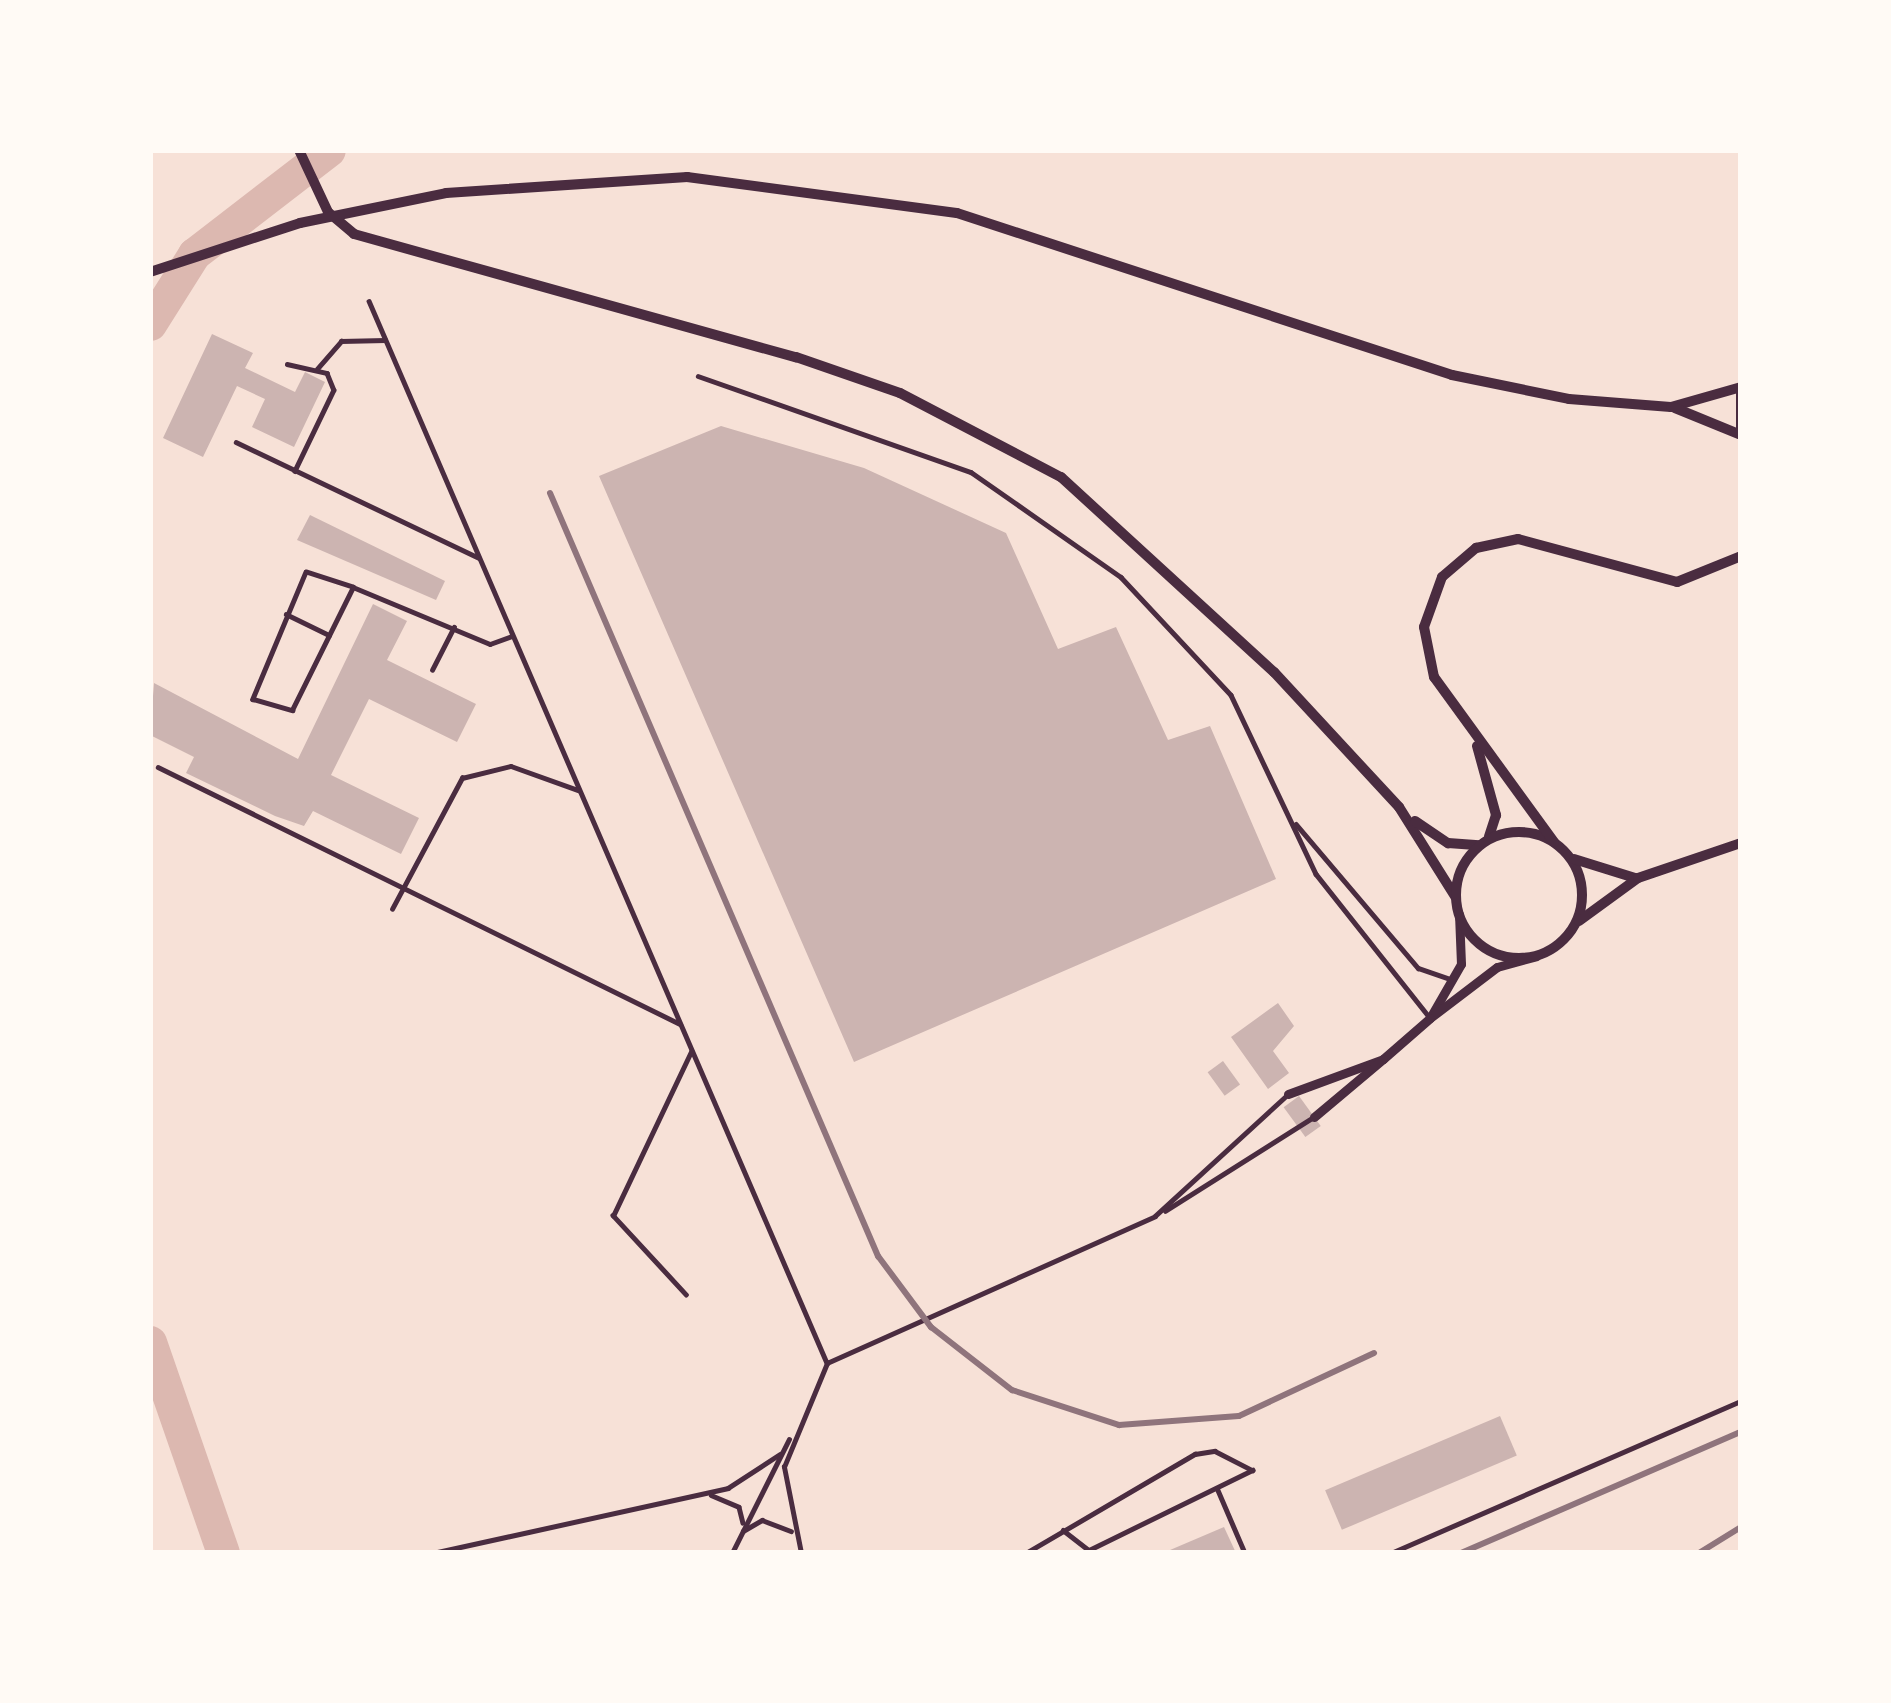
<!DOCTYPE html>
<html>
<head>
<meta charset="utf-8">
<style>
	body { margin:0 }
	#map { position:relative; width:1891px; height:1703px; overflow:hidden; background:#f7e1d7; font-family:Bitter,serif }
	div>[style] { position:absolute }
	.river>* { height:33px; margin:-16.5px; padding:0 16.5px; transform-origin:16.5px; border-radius:16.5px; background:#dcb8b0 }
	.building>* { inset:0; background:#ccb4b1; transform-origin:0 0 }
	.service>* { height:4.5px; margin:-2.25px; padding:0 2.25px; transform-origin:2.25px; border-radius:2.25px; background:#4a2c40 }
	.minor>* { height:9px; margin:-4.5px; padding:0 4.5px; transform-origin:4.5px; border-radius:4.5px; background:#4a2c40 }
	.tertiary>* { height:10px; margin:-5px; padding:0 5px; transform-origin:5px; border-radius:5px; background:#4a2c40 }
	.tertiary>.ring { margin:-5px; padding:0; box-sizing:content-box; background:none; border:10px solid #4a2c40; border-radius:50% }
	.rail>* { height:6px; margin:-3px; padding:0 3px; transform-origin:3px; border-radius:3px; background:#8f747c }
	span { translate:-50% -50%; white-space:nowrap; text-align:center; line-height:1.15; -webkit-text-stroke:12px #fffaf5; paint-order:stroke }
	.frame { position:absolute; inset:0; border:153px solid #fffaf5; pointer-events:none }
</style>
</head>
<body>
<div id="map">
	<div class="river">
		<i style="left:150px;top:324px;width:83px;rotate:-57.8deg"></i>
		<i style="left:194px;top:254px;width:170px;rotate:-37.6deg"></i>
		<i style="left:150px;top:1342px;width:223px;rotate:70.9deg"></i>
	</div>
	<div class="building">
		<i style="clip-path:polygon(212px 334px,253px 353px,245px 368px,295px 392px,305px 372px,325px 382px,294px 447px,252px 427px,265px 399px,237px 386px,203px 457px,163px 438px)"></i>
		<i style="clip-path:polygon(721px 426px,864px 468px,1006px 533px,1058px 649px,1116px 627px,1168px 740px,1210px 726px,1276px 879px,854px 1062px,599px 476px)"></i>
		<i style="clip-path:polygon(310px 515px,445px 581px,436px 600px,297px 540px)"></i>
		<i style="clip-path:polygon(373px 604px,407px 621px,387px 660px,476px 704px,457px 742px,369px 699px,331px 775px,419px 818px,401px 854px,313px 811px,304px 826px,275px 816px,186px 773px,194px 757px,150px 735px,154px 683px,298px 759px)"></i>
		<i style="clip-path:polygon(1278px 1003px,1294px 1026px,1273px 1051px,1289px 1073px,1268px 1089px,1231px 1037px)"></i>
		<i style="left:1223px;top:1061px;width:29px;height:19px;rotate:54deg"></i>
		<i style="left:1299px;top:1096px;width:37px;height:19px;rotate:54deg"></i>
		<i style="left:1500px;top:1416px;width:43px;height:190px;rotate:67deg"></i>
		<i style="clip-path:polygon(1224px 1527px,1236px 1553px,1163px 1553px)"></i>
	</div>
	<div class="service">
		<i style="left:369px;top:301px;width:1157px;rotate:66.67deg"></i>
		<i style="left:287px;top:364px;width:41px;rotate:12.7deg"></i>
		<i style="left:327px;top:373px;width:18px;rotate:68deg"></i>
		<i style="left:334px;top:390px;width:90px;rotate:115.7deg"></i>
		<i style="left:317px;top:369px;width:37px;rotate:-49deg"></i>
		<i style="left:341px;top:341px;width:44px;rotate:-1.3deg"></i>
		<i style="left:698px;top:376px;width:289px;rotate:19.4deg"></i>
		<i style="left:971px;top:472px;width:183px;rotate:35deg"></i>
		<i style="left:1121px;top:577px;width:161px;rotate:47deg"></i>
		<i style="left:1231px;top:695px;width:198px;rotate:64.6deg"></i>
		<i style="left:1316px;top:874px;width:184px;rotate:51.6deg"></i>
		<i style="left:236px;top:442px;width:269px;rotate:25.5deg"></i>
		<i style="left:353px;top:587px;width:49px;rotate:-162.3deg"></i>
		<i style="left:306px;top:572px;width:138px;rotate:112.7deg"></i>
		<i style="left:253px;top:699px;width:41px;rotate:15.8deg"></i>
		<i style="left:292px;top:710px;width:137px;rotate:-63.6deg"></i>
		<i style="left:353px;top:587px;width:148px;rotate:22.6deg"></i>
		<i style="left:490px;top:644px;width:23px;rotate:-20deg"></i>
		<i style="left:286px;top:614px;width:48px;rotate:26deg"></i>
		<i style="left:432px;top:670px;width:48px;rotate:-62.9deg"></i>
		<i style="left:158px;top:767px;width:582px;rotate:26.21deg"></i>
		<i style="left:1296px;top:824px;width:189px;rotate:49.7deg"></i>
		<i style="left:1418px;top:968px;width:34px;rotate:19deg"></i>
		<i style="left:392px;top:909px;width:149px;rotate:-61.9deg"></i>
		<i style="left:462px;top:778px;width:50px;rotate:-13.8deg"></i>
		<i style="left:511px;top:766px;width:71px;rotate:19.7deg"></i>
		<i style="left:1165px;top:1211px;width:174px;rotate:-32.3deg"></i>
		<i style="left:686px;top:1295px;width:108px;rotate:-132.7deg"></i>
		<i style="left:613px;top:1216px;width:182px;rotate:-64.6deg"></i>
		<i style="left:1217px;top:1488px;width:71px;rotate:66.7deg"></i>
		<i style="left:711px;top:1495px;width:30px;rotate:23deg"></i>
		<i style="left:739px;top:1507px;width:16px;rotate:76deg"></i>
		<i style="left:1063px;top:1530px;width:33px;rotate:38deg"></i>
		<i style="left:1089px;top:1550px;width:182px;rotate:-26.1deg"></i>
		<i style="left:743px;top:1531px;width:22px;rotate:-30deg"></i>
		<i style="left:762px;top:1520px;width:31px;rotate:21deg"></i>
		<i style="left:433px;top:1553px;width:302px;rotate:-12.4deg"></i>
		<i style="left:728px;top:1488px;width:62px;rotate:-33.2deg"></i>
		<i style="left:732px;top:1553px;width:127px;rotate:-63.4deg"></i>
		<i style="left:801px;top:1553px;width:88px;rotate:-101.2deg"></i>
		<i style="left:784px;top:1467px;width:113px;rotate:-67.5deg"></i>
		<i style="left:827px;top:1363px;width:359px;rotate:-24.1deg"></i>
		<i style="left:1155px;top:1216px;width:180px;rotate:-42.5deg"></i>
		<i style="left:1026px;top:1553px;width:196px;rotate:-30.4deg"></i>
		<i style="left:1195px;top:1454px;width:20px;rotate:-9deg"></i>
		<i style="left:1215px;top:1451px;width:42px;rotate:27.2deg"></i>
		<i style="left:1391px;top:1553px;width:382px;rotate:-23.5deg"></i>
	</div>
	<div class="minor">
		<i style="left:1459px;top:914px;width:50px;rotate:87.7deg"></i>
		<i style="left:1461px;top:964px;width:62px;rotate:119.9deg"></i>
		<i style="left:1430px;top:1018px;width:84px;rotate:-37.3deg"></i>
		<i style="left:1497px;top:967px;width:41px;rotate:-15.4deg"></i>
		<i style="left:1288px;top:1094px;width:101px;rotate:-20.2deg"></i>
		<i style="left:1383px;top:1059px;width:62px;rotate:-41.1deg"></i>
		<i style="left:1314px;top:1117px;width:90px;rotate:-40deg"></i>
	</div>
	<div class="tertiary">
		<i style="left:299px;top:150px;width:68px;rotate:64.9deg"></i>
		<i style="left:328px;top:212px;width:34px;rotate:40deg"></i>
		<i style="left:354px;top:234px;width:459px;rotate:15.6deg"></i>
		<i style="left:796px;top:357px;width:110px;rotate:19.1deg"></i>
		<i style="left:900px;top:393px;width:182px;rotate:27.6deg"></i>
		<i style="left:1061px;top:477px;width:289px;rotate:42.5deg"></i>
		<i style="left:1274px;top:672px;width:184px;rotate:47.2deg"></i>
		<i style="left:1399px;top:807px;width:107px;rotate:57.9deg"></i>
		<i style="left:150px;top:272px;width:158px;rotate:-18.1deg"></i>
		<i style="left:300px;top:223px;width:149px;rotate:-11.6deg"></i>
		<i style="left:446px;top:193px;width:242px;rotate:-3.8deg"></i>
		<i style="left:687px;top:177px;width:272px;rotate:7.6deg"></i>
		<i style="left:957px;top:213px;width:521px;rotate:18.12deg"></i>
		<i style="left:1452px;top:375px;width:119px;rotate:11.6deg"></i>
		<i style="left:1569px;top:399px;width:102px;rotate:4.5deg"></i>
		<i style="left:1671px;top:407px;width:73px;rotate:-15.9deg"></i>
		<i style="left:1741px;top:389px;width:39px;rotate:90deg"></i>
		<i style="left:1675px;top:408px;width:71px;rotate:22.2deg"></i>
		<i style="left:1477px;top:746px;width:72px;rotate:74.6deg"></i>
		<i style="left:1496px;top:815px;width:23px;rotate:108deg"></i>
		<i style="left:1415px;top:821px;width:40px;rotate:34deg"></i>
		<i style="left:1448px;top:843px;width:31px;rotate:4deg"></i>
		<i class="ring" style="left:1456px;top:832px;width:116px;height:116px"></i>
		<i style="left:1554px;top:842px;width:204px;rotate:-126deg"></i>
		<i style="left:1434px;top:677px;width:51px;rotate:-101.3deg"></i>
		<i style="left:1424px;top:627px;width:53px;rotate:-70.2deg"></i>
		<i style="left:1442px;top:577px;width:45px;rotate:-40.5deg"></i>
		<i style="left:1476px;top:548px;width:43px;rotate:-12.1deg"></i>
		<i style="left:1518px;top:539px;width:165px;rotate:15.1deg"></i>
		<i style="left:1677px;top:582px;width:69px;rotate:-22.1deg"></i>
		<i style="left:1574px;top:859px;width:64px;rotate:17.3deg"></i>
		<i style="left:1579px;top:921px;width:73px;rotate:-36.1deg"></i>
		<i style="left:1638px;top:878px;width:109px;rotate:-18.8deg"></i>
	</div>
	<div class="rail">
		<i style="left:550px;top:493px;width:831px;rotate:66.74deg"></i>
		<i style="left:878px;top:1256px;width:89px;rotate:53.3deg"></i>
		<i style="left:931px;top:1327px;width:103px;rotate:37.9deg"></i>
		<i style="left:1012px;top:1390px;width:113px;rotate:18.1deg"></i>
		<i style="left:1119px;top:1425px;width:120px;rotate:-4.3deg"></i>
		<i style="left:1239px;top:1416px;width:149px;rotate:-25deg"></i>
		<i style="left:1461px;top:1553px;width:305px;rotate:-23.4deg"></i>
		<i style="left:1699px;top:1553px;width:49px;rotate:-31.8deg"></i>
	</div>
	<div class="frame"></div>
</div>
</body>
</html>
